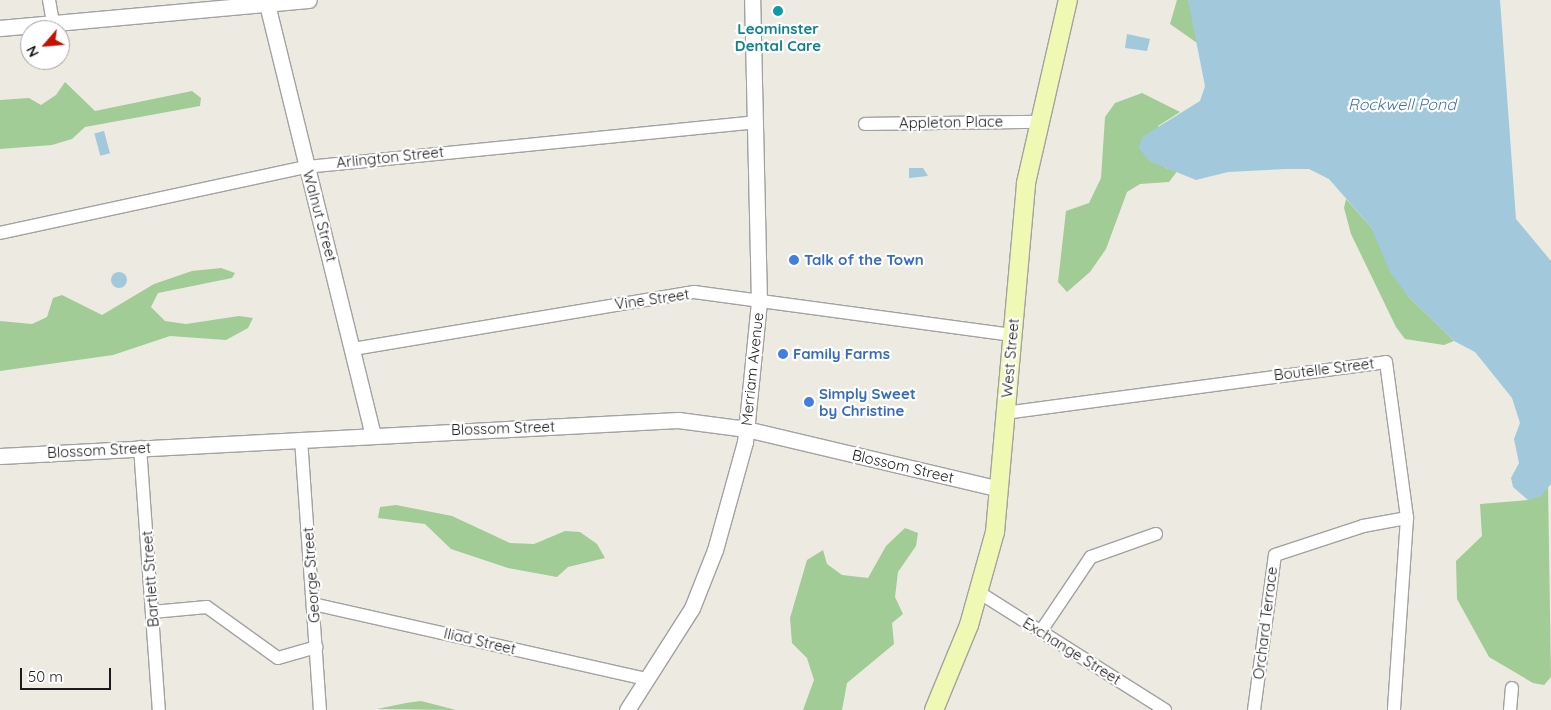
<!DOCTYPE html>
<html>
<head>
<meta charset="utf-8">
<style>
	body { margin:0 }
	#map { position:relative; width:1551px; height:710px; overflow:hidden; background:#edeae1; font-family:Quicksand,sans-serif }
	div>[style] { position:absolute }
	.forest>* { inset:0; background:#a1cc95 }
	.water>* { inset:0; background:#a1c9db; transform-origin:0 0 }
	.round { border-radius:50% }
	.roads { filter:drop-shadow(1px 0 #a2a2a2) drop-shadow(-1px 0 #a2a2a2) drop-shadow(0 1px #a2a2a2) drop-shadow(0 -1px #a2a2a2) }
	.minor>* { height:12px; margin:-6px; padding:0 6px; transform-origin:6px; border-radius:6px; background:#fff }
	.tertiary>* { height:15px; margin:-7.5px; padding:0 7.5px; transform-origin:7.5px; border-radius:7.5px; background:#fff }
	.secondary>* { height:18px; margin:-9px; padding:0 9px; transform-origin:9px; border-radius:9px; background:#f0f9b3 }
	.dots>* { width:14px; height:14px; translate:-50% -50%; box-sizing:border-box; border:2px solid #fff; border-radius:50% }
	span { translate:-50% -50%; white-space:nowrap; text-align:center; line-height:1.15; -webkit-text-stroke:4.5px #fff; paint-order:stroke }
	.culture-label { font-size:15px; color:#0d838f; font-weight:700 }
	.street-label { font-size:15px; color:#1b1b1b }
	.shop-label { font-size:15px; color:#366cbe; font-weight:700 }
	.left { translate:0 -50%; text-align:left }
	.water-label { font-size:16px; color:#4972aa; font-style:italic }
	.north { position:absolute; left:20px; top:20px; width:50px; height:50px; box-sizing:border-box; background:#fff; border:1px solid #a4a4a4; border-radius:50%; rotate:243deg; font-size:14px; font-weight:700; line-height:20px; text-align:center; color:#1b1b1b }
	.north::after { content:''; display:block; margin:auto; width:18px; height:22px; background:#c61001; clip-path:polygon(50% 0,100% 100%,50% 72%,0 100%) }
	.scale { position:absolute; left:20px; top:668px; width:91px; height:22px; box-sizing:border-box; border:2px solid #1b1b1b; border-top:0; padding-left:6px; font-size:15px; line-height:18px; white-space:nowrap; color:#1b1b1b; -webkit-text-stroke:4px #fff; paint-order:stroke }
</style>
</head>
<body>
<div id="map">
	<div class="forest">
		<i style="clip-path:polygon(1177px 0,1188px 0,1200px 45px,1170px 24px)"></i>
		<i style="clip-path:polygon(65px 82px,95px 111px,192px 91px,201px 98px,200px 106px,85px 127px,72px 139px,52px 145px,0 149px,0 100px,29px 98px,41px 105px,56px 95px)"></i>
		<i style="clip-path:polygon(1142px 93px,1180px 112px,1158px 126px,1165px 168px,1178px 170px,1169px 182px,1140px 184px,1127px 192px,1106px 249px,1090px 272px,1067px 292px,1058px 282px,1066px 211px,1089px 203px,1101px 178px,1105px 117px,1115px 103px)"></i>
		<i style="clip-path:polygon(1346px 199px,1371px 227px,1408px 296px,1454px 341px,1444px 345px,1405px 339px,1396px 327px,1351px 234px,1344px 208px)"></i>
		<i style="clip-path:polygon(221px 268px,235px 273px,232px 278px,158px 293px,151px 307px,165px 321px,186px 324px,239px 316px,253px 318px,248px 328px,226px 340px,170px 336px,113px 355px,0 371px,0 321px,32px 324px,47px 317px,53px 298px,62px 295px,102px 315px,154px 284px,192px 271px)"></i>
		<i style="clip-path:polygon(1548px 483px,1551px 677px,1544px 685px,1533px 683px,1489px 657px,1457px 599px,1456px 561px,1482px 536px,1480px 504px,1528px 500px)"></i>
		<i style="clip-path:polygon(396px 505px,452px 516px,510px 543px,534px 544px,565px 531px,580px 532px,597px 544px,605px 558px,568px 567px,557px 577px,508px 568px,451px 549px,425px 524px,378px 518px,380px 507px)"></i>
		<i style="clip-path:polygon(905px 528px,918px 533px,916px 546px,898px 572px,895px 597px,903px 614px,892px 623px,894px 644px,847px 683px,842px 710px,803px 710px,814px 680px,807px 658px,792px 643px,790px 618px,807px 560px,823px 550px,827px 564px,842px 575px,868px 578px,886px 546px)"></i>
		<i style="clip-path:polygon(421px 701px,456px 710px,377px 709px,406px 703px)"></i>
	</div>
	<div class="water">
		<i style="clip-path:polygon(1188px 0,1500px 0,1516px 219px,1551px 261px,1551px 484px,1541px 496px,1528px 500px,1513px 487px,1511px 478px,1519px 463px,1514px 439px,1520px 423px,1512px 398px,1475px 352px,1454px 341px,1408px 296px,1390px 272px,1371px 227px,1329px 179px,1309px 169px,1286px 169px,1228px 172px,1196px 180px,1149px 161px,1139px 148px,1142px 137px,1200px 101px,1205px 86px)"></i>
		<i style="clip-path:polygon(1127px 34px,1150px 39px,1147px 51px,1125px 48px)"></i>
		<i style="left:104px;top:131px;width:23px;height:10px;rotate:75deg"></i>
		<i style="clip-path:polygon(909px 168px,923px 168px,928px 176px,909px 178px)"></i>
		<i class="round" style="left:111px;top:272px;width:16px;height:16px"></i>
	</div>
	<div class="roads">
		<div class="minor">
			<i style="left:49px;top:0;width:23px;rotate:80deg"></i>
			<i style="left:865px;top:124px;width:172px;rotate:-0.7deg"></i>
			<i style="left:0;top:233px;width:313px;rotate:-12.2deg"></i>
			<i style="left:306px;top:167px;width:453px;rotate:-5.7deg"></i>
			<i style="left:353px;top:349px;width:346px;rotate:-9.5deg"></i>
			<i style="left:694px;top:292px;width:321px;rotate:7.7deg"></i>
			<i style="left:1005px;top:413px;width:384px;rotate:-7.6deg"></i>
			<i style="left:1386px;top:362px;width:157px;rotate:82.3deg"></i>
			<i style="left:1407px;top:518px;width:192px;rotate:93.9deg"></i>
			<i style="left:301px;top:439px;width:272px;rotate:86deg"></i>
			<i style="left:140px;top:447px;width:264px;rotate:85.9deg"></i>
			<i style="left:980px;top:593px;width:219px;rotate:32.3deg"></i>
			<i style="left:313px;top:604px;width:342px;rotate:12.7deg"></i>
			<i style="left:152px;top:612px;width:55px;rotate:-5.2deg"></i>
			<i style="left:207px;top:607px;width:87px;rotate:35.7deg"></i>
			<i style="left:278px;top:658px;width:40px;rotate:-16deg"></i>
			<i style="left:1041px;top:631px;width:89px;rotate:-56deg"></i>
			<i style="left:1091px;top:557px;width:69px;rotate:-19.5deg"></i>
			<i style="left:1254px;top:710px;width:156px;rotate:-82.3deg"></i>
			<i style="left:1275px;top:555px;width:93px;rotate:-18.2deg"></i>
			<i style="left:1363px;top:526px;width:45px;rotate:-10.3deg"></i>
			<i style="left:1510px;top:710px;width:22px;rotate:-85deg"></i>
		</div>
		<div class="tertiary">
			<i style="left:266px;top:0;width:446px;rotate:76.2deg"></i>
			<i style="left:0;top:28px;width:310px;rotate:-5.2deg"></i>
			<i style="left:0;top:456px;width:679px;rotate:-3.04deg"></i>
			<i style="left:678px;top:420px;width:69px;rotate:7.5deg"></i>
			<i style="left:746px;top:429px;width:260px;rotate:13.3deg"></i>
			<i style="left:627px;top:710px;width:121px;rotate:-57.5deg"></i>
			<i style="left:692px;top:608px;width:62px;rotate:-68.4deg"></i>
			<i style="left:715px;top:550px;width:112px;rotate:-74.5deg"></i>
			<i style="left:745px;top:442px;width:141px;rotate:-84.3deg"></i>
			<i style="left:759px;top:302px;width:302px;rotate:-91.3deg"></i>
		</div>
		<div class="secondary">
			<i style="left:934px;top:710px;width:92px;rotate:-67.6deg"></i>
			<i style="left:969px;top:625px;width:97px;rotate:-74.4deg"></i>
			<i style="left:995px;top:532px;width:350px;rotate:-84.9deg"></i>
			<i style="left:1026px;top:183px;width:188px;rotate:-77.1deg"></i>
		</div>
	</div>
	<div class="dots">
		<i style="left:778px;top:11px;background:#0f9aa8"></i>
		<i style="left:794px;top:260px;background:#3f7fe0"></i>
		<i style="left:783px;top:354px;background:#3f7fe0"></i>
		<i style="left:809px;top:402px;background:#3f7fe0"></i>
	</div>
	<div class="culture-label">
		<span style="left:778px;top:37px">Leominster<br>Dental Care</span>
	</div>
	<div class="street-label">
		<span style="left:951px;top:122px;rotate:-1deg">Appleton Place</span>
		<span style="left:390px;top:157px;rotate:-6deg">Arlington Street</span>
		<span style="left:320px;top:216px;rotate:75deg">Walnut Street</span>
		<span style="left:652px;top:299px;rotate:-8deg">Vine Street</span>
		<span style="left:1010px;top:358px;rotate:-85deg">West Street</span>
		<span style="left:752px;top:369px;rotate:-84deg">Merriam Avenue</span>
		<span style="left:1324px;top:369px;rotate:-7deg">Boutelle Street</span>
		<span style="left:503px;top:428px;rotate:-2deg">Blossom Street</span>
		<span style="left:99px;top:450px;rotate:-3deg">Blossom Street</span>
		<span style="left:903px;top:466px;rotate:13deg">Blossom Street</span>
		<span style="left:311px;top:575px;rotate:-94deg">George Street</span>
		<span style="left:150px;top:579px;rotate:-94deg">Bartlett Street</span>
		<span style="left:1265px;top:623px;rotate:-83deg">Orchard Terrace</span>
		<span style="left:480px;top:641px;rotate:13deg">Iliad Street</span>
		<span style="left:1072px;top:651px;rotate:32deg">Exchange Street</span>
	</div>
	<div class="shop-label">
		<span class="left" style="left:804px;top:260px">Talk of the Town</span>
		<span class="left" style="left:793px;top:354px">Family Farms</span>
		<span class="left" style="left:819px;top:402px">Simply Sweet<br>by Christine</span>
	</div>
	<div class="water-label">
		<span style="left:1402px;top:104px">Rockwell Pond</span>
	</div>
	<div class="north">N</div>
	<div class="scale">50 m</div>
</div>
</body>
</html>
